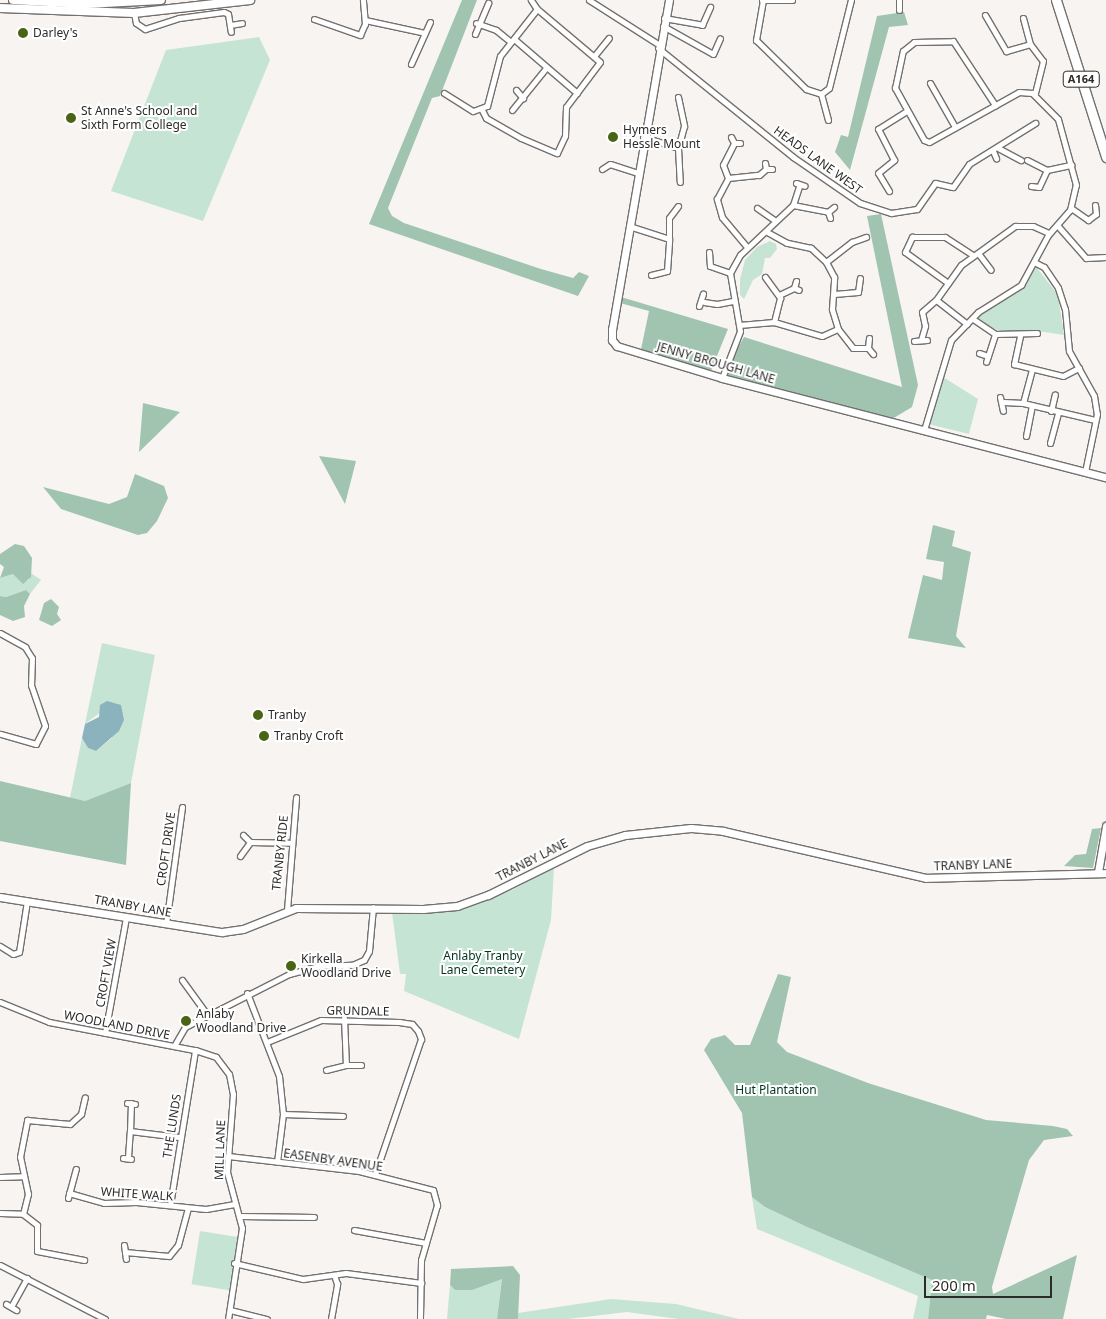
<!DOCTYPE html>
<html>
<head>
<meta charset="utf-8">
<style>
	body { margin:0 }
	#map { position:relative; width:1106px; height:1319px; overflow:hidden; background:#f8f4f2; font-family:"Noto Sans",sans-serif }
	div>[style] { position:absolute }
	.green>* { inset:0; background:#c6e4d3; transform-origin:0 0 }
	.forest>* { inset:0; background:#a1c4b0 }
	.water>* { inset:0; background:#8ab3be }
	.roads { filter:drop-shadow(1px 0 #73706e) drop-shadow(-1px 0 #73706e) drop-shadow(0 1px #73706e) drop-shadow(0 -1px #73706e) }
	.street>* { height:5px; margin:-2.5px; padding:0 2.5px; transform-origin:2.5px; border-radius:2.5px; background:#fff }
	.secondary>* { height:7px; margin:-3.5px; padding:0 3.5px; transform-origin:3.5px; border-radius:3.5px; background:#fff }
	.primary>* { height:8px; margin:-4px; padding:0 4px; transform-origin:4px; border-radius:4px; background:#fff }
	.highway>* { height:9px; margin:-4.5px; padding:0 4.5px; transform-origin:4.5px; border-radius:4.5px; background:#fff }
	.dots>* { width:14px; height:14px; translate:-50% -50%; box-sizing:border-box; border:2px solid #fff; border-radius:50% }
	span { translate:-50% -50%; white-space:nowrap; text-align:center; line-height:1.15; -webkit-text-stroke:4px #fff; paint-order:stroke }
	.shield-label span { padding:1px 4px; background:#fff; border:1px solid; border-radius:4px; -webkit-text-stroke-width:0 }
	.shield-label { font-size:11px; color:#2c2b2a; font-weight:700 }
	.poi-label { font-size:12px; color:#2c2b2a }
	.left { translate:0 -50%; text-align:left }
	.street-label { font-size:12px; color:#2c2b2a }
	.park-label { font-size:12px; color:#02331f }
	.scale { position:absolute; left:924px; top:1276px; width:128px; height:22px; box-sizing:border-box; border:2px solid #2c2b2a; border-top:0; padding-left:6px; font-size:15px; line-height:18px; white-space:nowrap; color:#2c2b2a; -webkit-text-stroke:4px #fff; paint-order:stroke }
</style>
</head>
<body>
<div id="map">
	<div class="green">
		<i style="clip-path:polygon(259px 37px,270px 60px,203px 221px,111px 191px,166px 50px)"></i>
		<i style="clip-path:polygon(770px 241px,776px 244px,777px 249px,770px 258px,765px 258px,762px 274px,753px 280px,744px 299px,740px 295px,740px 279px,745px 260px,757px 247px)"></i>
		<i style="clip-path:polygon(1034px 264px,1058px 295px,1064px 335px,1031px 330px,1005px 333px,977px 321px,975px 317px,1016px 293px)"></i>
		<i style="clip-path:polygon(943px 377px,978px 399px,969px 434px,928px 424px)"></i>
		<i style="clip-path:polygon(31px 573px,41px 580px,30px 594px,26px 590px,6px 597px,0 596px,0 578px,13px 574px,28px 581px)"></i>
		<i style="clip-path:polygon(102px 643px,155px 655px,131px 783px,85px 801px,70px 798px,82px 738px,88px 748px,96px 751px,112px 738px,101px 712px,85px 724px)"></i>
		<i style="clip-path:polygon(554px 868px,551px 920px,519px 1039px,404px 991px,406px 974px,400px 974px,392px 912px,453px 911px,512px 890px)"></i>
		<i style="clip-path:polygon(752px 1197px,765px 1207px,807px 1227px,932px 1280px,928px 1319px,913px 1319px,918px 1296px,757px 1229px)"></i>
		<i style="left:200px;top:1231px;width:38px;height:54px;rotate:9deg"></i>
		<i style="clip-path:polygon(502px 1279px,497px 1319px,447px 1319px,450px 1285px,455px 1290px)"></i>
		<i style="clip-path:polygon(611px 1299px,676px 1304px,739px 1319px,678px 1319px,627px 1312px,568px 1319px,518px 1319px,518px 1313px)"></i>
	</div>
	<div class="forest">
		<i style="clip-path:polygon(462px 0,477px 0,440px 96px,432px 98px,388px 208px,392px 216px,404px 223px,541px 269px,573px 278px,579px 272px,589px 276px,578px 296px,369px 224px)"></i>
		<i style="clip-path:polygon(904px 12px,908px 25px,889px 27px,850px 170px,835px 152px,841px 135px,848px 137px,877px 16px)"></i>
		<i style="clip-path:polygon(881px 214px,918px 385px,912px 407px,892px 419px,728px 377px,726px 369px,744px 337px,902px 387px,867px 216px)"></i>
		<i style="clip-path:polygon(621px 297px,728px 329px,710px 373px,640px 354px,649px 311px,620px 303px)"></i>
		<i style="clip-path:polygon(143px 403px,180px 412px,139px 452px)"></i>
		<i style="clip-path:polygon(319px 456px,356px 461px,345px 504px)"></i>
		<i style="clip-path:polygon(135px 474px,164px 486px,168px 498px,157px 521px,147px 533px,138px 535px,61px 509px,43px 487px,109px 504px,127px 497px)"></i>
		<i style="clip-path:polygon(933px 525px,955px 531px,952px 546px,971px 552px,956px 636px,966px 648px,908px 638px,923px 575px,942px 580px,944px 562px,926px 559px)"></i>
		<i style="clip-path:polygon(15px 544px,24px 546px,32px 558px,31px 577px,23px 584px,13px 574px,0 578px,4px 567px,0 564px,0 554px)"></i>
		<i style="clip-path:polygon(26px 590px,30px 594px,24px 606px,25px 617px,13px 621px,0 615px,0 596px,6px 597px)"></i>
		<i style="clip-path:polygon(51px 599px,59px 607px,57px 614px,61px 620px,52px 626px,39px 620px,44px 603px)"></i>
		<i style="clip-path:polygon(0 781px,85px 801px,131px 783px,126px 865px,0 841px)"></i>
		<i style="clip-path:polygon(1101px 828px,1093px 868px,1064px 866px,1075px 855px,1086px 854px,1092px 829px)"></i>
		<i style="clip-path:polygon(778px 974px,791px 977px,777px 1042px,787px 1052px,868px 1083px,986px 1120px,1053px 1126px,1067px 1129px,1073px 1136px,1044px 1140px,1029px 1160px,992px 1287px,993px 1294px,1077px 1255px,1063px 1319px,1006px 1319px,987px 1315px,986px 1319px,928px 1319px,932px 1280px,807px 1227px,765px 1207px,752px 1197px,742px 1113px,704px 1050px,711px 1039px,725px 1035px,735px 1045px,750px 1045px)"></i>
		<i style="clip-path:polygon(513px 1266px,520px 1275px,518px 1319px,497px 1319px,502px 1279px,472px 1290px,455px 1290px,450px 1285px,451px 1269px)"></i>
	</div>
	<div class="water">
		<i style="clip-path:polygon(107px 701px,121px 705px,124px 720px,119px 731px,96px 751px,88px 748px,82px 738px,85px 724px,99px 717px,100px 705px)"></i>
	</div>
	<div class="roads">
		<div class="street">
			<i style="left:589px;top:0;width:82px;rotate:32.5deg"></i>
			<i style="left:762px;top:0;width:30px"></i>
			<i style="left:763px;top:0;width:41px;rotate:99.9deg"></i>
			<i style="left:756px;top:40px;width:70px;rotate:44.4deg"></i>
			<i style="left:806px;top:89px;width:16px;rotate:18deg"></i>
			<i style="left:899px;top:0;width:10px;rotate:90deg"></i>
			<i style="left:134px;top:13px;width:10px;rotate:79deg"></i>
			<i style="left:136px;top:23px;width:11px;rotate:34deg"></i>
			<i style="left:145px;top:29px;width:36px;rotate:-18deg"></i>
			<i style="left:179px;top:18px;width:45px;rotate:-7.6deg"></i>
			<i style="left:224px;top:12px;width:4px;rotate:27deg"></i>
			<i style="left:228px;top:14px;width:18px;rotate:81deg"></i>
			<i style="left:985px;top:15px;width:42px;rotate:59.7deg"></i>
			<i style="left:1006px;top:51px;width:25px;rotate:-16deg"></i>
			<i style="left:664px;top:18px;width:39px;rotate:10deg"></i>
			<i style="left:702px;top:25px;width:20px;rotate:-66deg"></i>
			<i style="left:1023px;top:18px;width:27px;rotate:75deg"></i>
			<i style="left:1030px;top:44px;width:21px;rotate:53deg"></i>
			<i style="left:1043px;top:61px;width:34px;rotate:104deg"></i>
			<i style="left:314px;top:19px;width:49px;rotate:19.2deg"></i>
			<i style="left:360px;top:35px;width:12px;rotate:-66deg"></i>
			<i style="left:365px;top:24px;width:24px;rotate:-95deg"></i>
			<i style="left:365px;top:20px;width:61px;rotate:12.2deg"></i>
			<i style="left:476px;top:23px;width:21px;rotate:19deg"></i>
			<i style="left:496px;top:30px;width:19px;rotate:39deg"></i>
			<i style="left:230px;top:25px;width:12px;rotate:-9deg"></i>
			<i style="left:663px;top:26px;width:57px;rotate:29.2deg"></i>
			<i style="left:713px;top:54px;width:17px;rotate:-66deg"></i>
			<i style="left:475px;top:34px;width:34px;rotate:-67deg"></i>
			<i style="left:514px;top:39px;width:83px;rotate:40.6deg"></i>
			<i style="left:658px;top:48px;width:174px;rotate:38.9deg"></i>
			<i style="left:793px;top:157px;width:81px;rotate:34.5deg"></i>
			<i style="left:860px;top:203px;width:33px;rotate:18deg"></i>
			<i style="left:891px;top:213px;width:26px;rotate:-9deg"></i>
			<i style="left:917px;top:209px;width:32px;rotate:-55deg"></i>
			<i style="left:935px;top:183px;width:18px;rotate:13deg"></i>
			<i style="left:953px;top:187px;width:28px;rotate:-55deg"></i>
			<i style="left:969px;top:164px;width:78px;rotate:-31.8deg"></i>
			<i style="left:595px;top:55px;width:22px;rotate:-51deg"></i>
			<i style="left:411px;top:64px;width:46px;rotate:-65.7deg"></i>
			<i style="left:930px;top:83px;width:51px;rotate:60.4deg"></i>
			<i style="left:516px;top:90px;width:11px;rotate:49deg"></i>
			<i style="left:444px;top:93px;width:34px;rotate:32deg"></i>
			<i style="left:473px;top:111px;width:15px;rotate:-20deg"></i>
			<i style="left:487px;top:106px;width:52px;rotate:-75.4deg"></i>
			<i style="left:500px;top:56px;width:60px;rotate:-51.8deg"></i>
			<i style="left:537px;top:9px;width:11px;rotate:-124deg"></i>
			<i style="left:678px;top:97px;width:30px;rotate:78deg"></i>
			<i style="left:684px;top:126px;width:23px;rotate:105deg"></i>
			<i style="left:482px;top:110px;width:9px;rotate:63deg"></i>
			<i style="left:486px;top:118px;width:40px;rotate:29.7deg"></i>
			<i style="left:521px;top:138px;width:39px;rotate:23deg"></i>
			<i style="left:557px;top:153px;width:19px;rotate:-65deg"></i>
			<i style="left:565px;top:136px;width:29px;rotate:-88deg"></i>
			<i style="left:566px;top:107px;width:56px;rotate:-52.9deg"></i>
			<i style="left:600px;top:62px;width:82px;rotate:-139.9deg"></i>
			<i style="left:512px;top:110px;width:54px;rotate:-51deg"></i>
			<i style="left:828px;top:120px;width:27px;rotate:-105deg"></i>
			<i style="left:821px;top:94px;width:10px;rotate:-37deg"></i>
			<i style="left:829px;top:88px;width:91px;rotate:-76deg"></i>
			<i style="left:643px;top:137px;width:37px;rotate:17deg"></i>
			<i style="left:678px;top:148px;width:34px;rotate:87deg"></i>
			<i style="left:731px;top:137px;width:7px;rotate:63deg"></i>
			<i style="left:734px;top:143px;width:6px"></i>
			<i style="left:998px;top:148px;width:26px;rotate:28deg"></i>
			<i style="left:993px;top:151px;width:8px;rotate:67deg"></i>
			<i style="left:1027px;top:160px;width:22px;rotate:27deg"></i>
			<i style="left:765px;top:163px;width:6px;rotate:81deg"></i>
			<i style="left:766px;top:169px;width:6px"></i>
			<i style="left:602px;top:169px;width:9px;rotate:-32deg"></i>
			<i style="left:610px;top:164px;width:28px;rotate:18deg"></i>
			<i style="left:1047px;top:170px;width:25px;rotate:-12deg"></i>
			<i style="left:728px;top:178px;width:14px;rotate:-111deg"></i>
			<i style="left:723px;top:165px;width:25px;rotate:-63deg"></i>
			<i style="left:796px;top:183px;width:9px;rotate:18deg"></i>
			<i style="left:1031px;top:186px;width:8px;rotate:7deg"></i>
			<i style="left:1039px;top:187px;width:19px;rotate:-65deg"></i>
			<i style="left:889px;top:191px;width:21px;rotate:-121deg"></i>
			<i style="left:878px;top:173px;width:21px;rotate:-39deg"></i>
			<i style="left:894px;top:160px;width:35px;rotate:-117deg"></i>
			<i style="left:878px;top:129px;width:34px;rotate:-32deg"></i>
			<i style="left:793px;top:205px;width:20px;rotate:-72deg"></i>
			<i style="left:757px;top:208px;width:21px;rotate:35deg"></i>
			<i style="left:1071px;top:208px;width:21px;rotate:35deg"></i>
			<i style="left:1088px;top:220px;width:10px;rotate:-37deg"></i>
			<i style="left:1096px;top:214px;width:9px;rotate:-96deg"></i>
			<i style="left:830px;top:218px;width:6px;rotate:-108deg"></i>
			<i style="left:828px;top:212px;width:8px;rotate:-40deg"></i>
			<i style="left:1057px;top:225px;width:44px;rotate:48.7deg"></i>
			<i style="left:1086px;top:258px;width:20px;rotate:-3deg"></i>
			<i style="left:629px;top:226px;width:42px;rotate:18deg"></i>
			<i style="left:669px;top:239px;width:21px;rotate:-90deg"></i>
			<i style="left:669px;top:218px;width:15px;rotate:-53deg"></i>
			<i style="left:747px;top:247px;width:39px;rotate:-130deg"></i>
			<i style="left:722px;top:217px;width:19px;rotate:-106deg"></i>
			<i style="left:717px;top:199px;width:24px;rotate:-62deg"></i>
			<i style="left:728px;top:178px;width:31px;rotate:-6deg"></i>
			<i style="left:759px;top:175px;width:9px;rotate:-41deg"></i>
			<i style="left:709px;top:252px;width:14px;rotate:86deg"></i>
			<i style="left:710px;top:266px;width:21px;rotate:19deg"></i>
			<i style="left:978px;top:253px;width:21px;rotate:53deg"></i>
			<i style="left:826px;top:262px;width:33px;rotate:-38deg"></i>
			<i style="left:852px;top:242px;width:15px;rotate:-20deg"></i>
			<i style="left:1034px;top:262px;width:11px;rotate:27deg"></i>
			<i style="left:1044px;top:267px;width:25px;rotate:56deg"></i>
			<i style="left:1058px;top:288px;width:22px;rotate:72deg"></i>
			<i style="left:1065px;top:309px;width:42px;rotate:84.6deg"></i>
			<i style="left:1069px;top:351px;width:51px;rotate:60.9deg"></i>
			<i style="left:1094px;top:396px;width:18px;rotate:81deg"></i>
			<i style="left:1097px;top:414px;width:59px;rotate:101.7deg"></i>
			<i style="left:651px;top:275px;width:16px;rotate:-14deg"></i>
			<i style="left:667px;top:271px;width:32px;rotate:-86deg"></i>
			<i style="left:765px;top:277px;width:26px;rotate:54deg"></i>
			<i style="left:780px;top:298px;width:25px;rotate:104deg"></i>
			<i style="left:796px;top:281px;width:7px;rotate:106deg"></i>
			<i style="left:794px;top:288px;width:5px;rotate:22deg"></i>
			<i style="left:948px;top:283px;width:53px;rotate:-144.2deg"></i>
			<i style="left:905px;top:252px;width:17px;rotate:-65deg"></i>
			<i style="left:912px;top:237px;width:33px"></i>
			<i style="left:945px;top:237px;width:33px;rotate:33deg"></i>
			<i style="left:834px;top:294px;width:24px;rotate:-5deg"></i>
			<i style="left:858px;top:292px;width:14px;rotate:-82deg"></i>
			<i style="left:779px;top:295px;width:17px;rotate:-25deg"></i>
			<i style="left:704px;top:302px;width:13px;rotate:9deg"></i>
			<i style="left:717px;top:304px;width:16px;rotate:-11deg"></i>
			<i style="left:699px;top:306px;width:13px;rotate:-72deg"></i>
			<i style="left:973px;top:319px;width:27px;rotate:34deg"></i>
			<i style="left:995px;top:334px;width:42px;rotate:-1.4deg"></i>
			<i style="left:967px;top:324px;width:39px;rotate:-142deg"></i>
			<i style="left:936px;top:300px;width:43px;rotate:-54.5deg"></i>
			<i style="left:961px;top:265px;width:67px;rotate:-35.8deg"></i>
			<i style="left:1015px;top:226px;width:18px"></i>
			<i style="left:1033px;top:226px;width:17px;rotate:24deg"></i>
			<i style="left:739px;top:325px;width:35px;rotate:-5deg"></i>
			<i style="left:774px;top:322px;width:50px;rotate:16.3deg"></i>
			<i style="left:822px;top:336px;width:17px;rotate:-24deg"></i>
			<i style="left:838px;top:329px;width:21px;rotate:-107deg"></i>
			<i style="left:832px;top:309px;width:32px;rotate:-86deg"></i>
			<i style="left:834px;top:277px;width:17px;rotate:-118deg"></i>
			<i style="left:826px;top:262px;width:21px;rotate:-137deg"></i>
			<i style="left:811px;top:248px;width:25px;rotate:-168deg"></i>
			<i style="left:787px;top:243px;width:23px;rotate:-151deg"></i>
			<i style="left:838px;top:329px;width:24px;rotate:52deg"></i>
			<i style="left:853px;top:348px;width:15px"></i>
			<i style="left:1020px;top:336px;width:29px;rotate:102deg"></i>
			<i style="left:1014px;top:364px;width:50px;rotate:13.8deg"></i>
			<i style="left:1063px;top:376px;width:18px;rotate:-27deg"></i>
			<i style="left:869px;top:338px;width:10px;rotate:96deg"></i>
			<i style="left:868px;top:348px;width:8px;rotate:50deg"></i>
			<i style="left:921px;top:340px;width:15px;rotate:-74deg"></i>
			<i style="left:925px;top:326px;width:14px;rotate:-102deg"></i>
			<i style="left:922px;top:312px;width:18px;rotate:-41deg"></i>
			<i style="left:914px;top:341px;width:13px;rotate:-4deg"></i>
			<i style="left:979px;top:353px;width:9px;rotate:18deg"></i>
			<i style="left:988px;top:356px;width:6px;rotate:108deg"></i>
			<i style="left:988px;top:356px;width:23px;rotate:-72deg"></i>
			<i style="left:722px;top:378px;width:50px;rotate:-69deg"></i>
			<i style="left:740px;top:331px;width:59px;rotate:-99.8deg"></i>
			<i style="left:730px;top:273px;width:21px;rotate:-61deg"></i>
			<i style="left:740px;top:255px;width:73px;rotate:-43.3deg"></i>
			<i style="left:793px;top:205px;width:36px;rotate:11deg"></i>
			<i style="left:1000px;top:397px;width:14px;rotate:78deg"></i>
			<i style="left:1004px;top:402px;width:19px;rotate:3deg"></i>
			<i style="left:1023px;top:403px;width:35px;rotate:-75deg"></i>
			<i style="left:1023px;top:403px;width:74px;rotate:13.3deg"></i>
			<i style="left:1051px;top:411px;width:17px;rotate:-77deg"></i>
			<i style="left:924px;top:430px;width:94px;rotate:-73.3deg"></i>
			<i style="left:951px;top:340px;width:39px;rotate:-46deg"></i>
			<i style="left:978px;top:312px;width:51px;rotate:-32.1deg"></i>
			<i style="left:1021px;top:285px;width:57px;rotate:-61.6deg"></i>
			<i style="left:1048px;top:235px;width:33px;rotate:-49deg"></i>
			<i style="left:1070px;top:210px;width:26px;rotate:-77deg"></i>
			<i style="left:1076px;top:185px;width:68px;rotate:-105.3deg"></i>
			<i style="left:1058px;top:119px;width:37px;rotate:-135deg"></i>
			<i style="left:1032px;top:93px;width:13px;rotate:-176deg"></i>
			<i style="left:1019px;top:92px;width:103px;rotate:150.9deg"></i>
			<i style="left:929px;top:142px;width:5px;rotate:-158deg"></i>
			<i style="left:924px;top:140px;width:60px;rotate:-119.1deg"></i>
			<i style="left:895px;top:88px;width:38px;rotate:-78deg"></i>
			<i style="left:903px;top:51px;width:14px;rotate:-39deg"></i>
			<i style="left:914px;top:42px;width:39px;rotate:-1deg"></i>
			<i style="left:953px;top:41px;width:77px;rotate:56.7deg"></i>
			<i style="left:1026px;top:436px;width:31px;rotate:-79deg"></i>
			<i style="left:1050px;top:443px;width:31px;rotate:-75deg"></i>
			<i style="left:0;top:633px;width:29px;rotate:29deg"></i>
			<i style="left:25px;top:647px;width:13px;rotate:58deg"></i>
			<i style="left:32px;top:658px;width:27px;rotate:92deg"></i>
			<i style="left:31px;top:685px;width:43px;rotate:71.1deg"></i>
			<i style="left:45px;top:726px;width:20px;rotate:117deg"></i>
			<i style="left:36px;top:744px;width:37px;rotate:-164deg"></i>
			<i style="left:243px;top:835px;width:10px;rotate:45deg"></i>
			<i style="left:250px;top:842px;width:39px;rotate:1deg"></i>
			<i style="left:240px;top:856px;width:17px;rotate:-54deg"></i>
			<i style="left:287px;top:910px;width:113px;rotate:-85.4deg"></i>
			<i style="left:166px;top:924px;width:118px;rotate:-82.2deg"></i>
			<i style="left:0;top:946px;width:15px;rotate:32deg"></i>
			<i style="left:13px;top:954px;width:6px;rotate:-18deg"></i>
			<i style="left:19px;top:952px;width:52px;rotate:-81.1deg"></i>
			<i style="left:182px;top:980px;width:41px;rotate:54deg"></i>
			<i style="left:247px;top:993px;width:89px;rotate:68.9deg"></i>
			<i style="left:279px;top:1076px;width:38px;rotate:84deg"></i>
			<i style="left:283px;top:1114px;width:48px;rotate:97.1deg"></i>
			<i style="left:0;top:1002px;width:53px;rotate:22.2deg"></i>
			<i style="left:49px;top:1022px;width:149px;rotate:10.9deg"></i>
			<i style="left:195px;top:1050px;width:22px;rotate:18deg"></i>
			<i style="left:216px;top:1057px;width:21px;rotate:53deg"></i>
			<i style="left:229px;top:1074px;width:20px;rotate:79deg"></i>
			<i style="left:233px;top:1094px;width:78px;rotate:94.4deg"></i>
			<i style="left:227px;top:1172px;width:58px;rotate:75deg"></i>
			<i style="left:242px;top:1228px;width:92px;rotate:98.7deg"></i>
			<i style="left:344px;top:1018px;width:47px;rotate:87.6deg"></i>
			<i style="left:346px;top:1065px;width:15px"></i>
			<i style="left:105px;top:1033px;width:118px;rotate:-79.7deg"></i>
			<i style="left:267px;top:1042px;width:58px;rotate:-22.2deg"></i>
			<i style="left:321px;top:1020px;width:78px;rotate:1.5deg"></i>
			<i style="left:399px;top:1022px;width:13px;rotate:9deg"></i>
			<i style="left:412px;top:1024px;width:9px;rotate:49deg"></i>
			<i style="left:418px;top:1031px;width:9px;rotate:69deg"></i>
			<i style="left:421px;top:1039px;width:143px;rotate:108.8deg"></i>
			<i style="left:174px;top:1046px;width:22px;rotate:-60deg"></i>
			<i style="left:185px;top:1027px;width:117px;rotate:-27deg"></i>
			<i style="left:289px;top:974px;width:30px;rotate:-15deg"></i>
			<i style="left:318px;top:966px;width:34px;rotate:-2deg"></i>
			<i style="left:352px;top:965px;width:13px;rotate:-23deg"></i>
			<i style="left:364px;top:960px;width:10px;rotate:-61deg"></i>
			<i style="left:369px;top:951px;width:44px;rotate:-84.8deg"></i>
			<i style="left:326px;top:1070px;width:21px;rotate:-14deg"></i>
			<i style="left:127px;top:1103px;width:8px;rotate:7deg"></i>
			<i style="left:131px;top:1103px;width:28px;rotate:92deg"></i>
			<i style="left:130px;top:1131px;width:49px;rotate:7deg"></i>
			<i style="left:283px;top:1114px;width:60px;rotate:1.9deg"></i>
			<i style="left:228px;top:1156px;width:132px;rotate:6.5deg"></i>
			<i style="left:359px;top:1171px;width:76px;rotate:14.4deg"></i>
			<i style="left:433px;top:1190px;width:16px;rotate:75deg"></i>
			<i style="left:437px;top:1205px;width:57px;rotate:106.2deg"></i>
			<i style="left:421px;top:1260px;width:59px;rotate:91deg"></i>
			<i style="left:128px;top:1157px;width:26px;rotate:-86deg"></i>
			<i style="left:123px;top:1158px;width:8px;rotate:7deg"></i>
			<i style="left:0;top:1177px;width:23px;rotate:-2deg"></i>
			<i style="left:69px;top:1193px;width:36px;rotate:16deg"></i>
			<i style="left:104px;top:1203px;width:32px;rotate:-2deg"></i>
			<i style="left:136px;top:1202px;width:70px;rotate:5.7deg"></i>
			<i style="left:206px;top:1209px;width:29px;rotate:-10deg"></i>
			<i style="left:68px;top:1198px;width:30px;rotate:-75deg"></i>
			<i style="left:170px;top:1205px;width:157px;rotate:-80.8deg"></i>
			<i style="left:0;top:1213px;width:23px;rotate:2deg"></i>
			<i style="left:23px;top:1214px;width:21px;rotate:-76deg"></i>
			<i style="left:28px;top:1194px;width:38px;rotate:-102deg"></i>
			<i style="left:20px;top:1157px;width:38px;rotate:-79deg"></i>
			<i style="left:27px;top:1120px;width:43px;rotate:5.3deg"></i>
			<i style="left:70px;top:1124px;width:15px;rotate:-42deg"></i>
			<i style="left:81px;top:1114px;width:17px;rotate:-77deg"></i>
			<i style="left:23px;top:1214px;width:18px;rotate:38deg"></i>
			<i style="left:37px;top:1225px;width:26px;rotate:90deg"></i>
			<i style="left:37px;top:1251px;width:48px;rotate:10.8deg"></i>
			<i style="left:240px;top:1216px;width:74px;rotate:0.8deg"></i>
			<i style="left:354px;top:1230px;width:73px;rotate:10.2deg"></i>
			<i style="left:124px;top:1245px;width:14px;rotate:82deg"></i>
			<i style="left:125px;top:1252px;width:44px;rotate:5.2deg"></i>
			<i style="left:169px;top:1256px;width:14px;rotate:-51deg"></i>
			<i style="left:178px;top:1245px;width:38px;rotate:-75deg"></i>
			<i style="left:234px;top:1263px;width:71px;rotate:13.1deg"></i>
			<i style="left:303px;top:1279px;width:43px;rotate:-7.9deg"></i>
			<i style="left:346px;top:1273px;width:76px;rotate:7.6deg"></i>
			<i style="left:0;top:1265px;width:118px;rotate:27.2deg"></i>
			<i style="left:6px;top:1304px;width:12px;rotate:31deg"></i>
			<i style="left:12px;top:1305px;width:31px;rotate:-61deg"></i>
			<i style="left:230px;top:1310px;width:38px;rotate:14deg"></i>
			<i style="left:331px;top:1319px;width:36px;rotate:-80deg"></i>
			<i style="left:337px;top:1284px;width:9px;rotate:-108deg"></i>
		</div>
		<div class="secondary">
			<i style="left:669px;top:0;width:334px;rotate:99.8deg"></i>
			<i style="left:612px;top:329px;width:11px;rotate:90deg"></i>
			<i style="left:612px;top:340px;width:8px;rotate:50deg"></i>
			<i style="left:617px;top:346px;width:110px;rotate:16.9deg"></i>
			<i style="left:722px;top:378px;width:397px;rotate:14.5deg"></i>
			<i style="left:1098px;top:872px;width:47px;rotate:-80.1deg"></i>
			<i style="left:0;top:897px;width:225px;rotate:9deg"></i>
			<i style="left:222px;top:932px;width:21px;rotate:-8deg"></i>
			<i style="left:243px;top:929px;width:57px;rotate:-21.6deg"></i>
			<i style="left:296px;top:908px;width:127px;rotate:0.5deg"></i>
			<i style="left:423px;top:909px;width:34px;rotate:-5deg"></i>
			<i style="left:457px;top:906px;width:33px;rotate:-20deg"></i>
			<i style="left:488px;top:895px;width:110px;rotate:-26.3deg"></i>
			<i style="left:587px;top:846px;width:40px;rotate:-16deg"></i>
			<i style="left:625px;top:835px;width:66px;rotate:-6.1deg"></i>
			<i style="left:691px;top:828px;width:32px;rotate:5deg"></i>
			<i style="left:723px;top:831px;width:208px;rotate:13deg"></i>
			<i style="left:926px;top:878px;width:180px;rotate:-1.6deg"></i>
		</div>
		<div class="primary">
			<i style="left:13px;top:0;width:73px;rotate:3.1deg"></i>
			<i style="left:86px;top:4px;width:75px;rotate:-3.1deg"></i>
			<i style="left:0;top:8px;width:134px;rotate:2.1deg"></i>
			<i style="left:134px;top:13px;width:117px;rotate:-6.4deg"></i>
		</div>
		<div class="highway">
			<i style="left:1056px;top:0;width:165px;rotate:72.3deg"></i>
		</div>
	</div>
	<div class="dots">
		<i style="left:23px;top:33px;background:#496415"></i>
		<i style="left:71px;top:118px;background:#496415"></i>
		<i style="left:613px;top:137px;background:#496415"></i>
		<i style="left:258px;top:715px;background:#496415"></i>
		<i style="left:264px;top:736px;background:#496415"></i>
		<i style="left:291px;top:966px;background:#496415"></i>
		<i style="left:186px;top:1021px;background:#496415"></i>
	</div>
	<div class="shield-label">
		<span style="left:1081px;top:79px">A164</span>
	</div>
	<div class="poi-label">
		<span class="left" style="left:33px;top:33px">Darley's</span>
		<span class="left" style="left:81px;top:118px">St Anne's School and<br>Sixth Form College</span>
		<span class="left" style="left:623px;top:137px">Hymers<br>Hessle Mount</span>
		<span class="left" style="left:268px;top:715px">Tranby</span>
		<span class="left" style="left:274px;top:736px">Tranby Croft</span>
		<span class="left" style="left:301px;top:966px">Kirkella<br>Woodland Drive</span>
		<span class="left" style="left:196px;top:1021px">Anlaby<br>Woodland Drive</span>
	</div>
	<div class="street-label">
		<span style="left:818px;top:160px;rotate:36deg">HEADS LANE WEST</span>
		<span style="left:716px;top:363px;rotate:16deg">JENNY BROUGH LANE</span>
		<span style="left:166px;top:849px;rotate:-82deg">CROFT DRIVE</span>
		<span style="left:280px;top:853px;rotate:-84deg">TRANBY RIDE</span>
		<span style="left:532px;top:860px;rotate:-27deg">TRANBY LANE</span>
		<span style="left:973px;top:865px;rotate:-2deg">TRANBY LANE</span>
		<span style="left:133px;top:906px;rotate:10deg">TRANBY LANE</span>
		<span style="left:106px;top:973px;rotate:-80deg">CROFT VIEW</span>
		<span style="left:358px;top:1011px;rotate:1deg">GRUNDALE</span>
		<span style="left:117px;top:1025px;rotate:11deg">WOODLAND DRIVE</span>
		<span style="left:172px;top:1126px;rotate:-81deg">THE LUNDS</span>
		<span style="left:220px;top:1150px;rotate:-88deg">MILL LANE</span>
		<span style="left:333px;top:1160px;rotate:8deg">EASENBY AVENUE</span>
		<span style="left:137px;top:1194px;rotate:4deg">WHITE WALK</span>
	</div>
	<div class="park-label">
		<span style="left:483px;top:963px">Anlaby Tranby<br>Lane Cemetery</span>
		<span style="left:776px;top:1090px">Hut Plantation</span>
	</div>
	<div class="scale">200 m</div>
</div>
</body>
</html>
